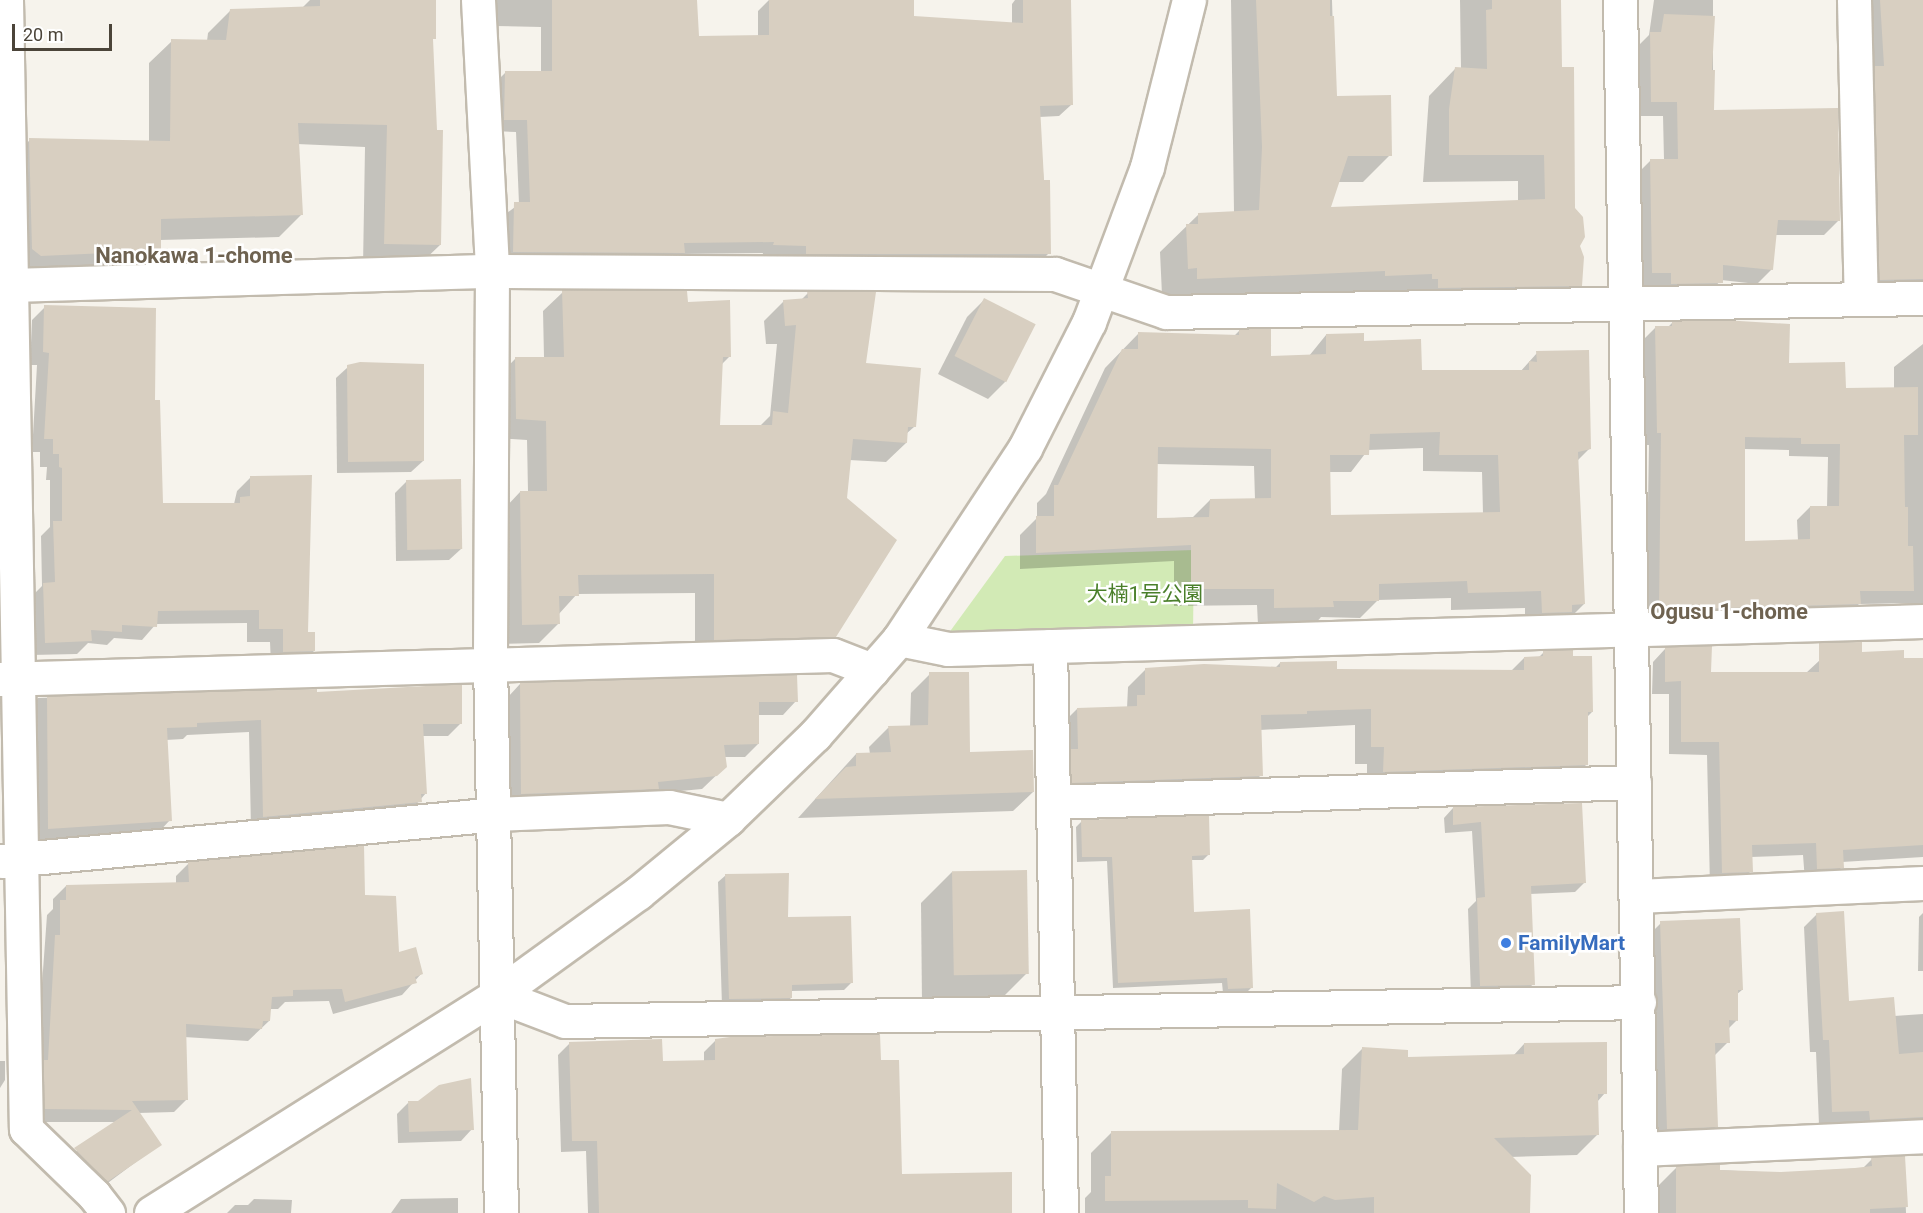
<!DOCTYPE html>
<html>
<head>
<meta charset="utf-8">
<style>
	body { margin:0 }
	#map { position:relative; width:1923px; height:1213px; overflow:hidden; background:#f6f3ec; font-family:Roboto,"Noto Sans JP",sans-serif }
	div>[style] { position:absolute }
	.green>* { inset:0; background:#d2eab5 }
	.shadow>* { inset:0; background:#0003; transform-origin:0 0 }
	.building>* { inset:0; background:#d8cfc1; transform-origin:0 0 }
	.roads { filter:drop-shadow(2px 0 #c2bbae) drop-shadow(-2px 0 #c2bbae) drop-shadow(0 2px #c2bbae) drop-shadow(0 -2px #c2bbae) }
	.minor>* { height:33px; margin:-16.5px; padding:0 16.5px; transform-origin:16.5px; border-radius:16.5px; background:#fff }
	.dots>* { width:16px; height:16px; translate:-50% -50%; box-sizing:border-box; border:3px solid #fff; border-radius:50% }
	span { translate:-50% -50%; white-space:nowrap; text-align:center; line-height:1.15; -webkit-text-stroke:5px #fff; paint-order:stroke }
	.park-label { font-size:21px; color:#4a7f2a }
	.shop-label { font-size:21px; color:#366cbe; font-weight:700 }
	.left { translate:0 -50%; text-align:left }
	.neighbourhood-label { font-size:22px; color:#6e6250; font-weight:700 }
	.scale { position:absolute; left:12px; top:24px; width:100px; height:27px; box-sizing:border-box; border:3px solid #4b4439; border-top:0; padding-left:8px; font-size:18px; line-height:21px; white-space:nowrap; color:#4b4439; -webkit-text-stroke:4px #fff; paint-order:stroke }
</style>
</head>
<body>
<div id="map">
	<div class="green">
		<i style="clip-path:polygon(1194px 550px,1193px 634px,943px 641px,1005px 556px)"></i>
	</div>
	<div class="shadow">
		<i style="clip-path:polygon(310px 0,434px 0,432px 42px,440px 245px,417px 267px,363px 266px,365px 147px,297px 144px,301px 215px,279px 237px,160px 240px,160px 257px,137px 280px,18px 278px,7px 162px,30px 140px,149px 142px,149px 63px,172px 41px,207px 41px,208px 33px,231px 10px,302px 8px)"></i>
		<i style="clip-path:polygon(495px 0,696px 0,697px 38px,758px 37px,758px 11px,769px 0,913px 0,912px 17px,1012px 24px,1012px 4px,1015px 0,1069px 0,1071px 105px,1059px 116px,1039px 117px,1049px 253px,1037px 265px,762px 257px,763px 253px,681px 254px,671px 264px,502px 263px,503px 216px,519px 204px,516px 132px,493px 131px,494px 84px,506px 72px,541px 72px,541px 27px,494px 26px)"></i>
		<i style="clip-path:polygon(1231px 0,1332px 0,1335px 97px,1390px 155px,1363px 182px,1338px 182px,1329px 209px,1518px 201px,1518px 181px,1423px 182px,1429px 96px,1455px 69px,1461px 69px,1460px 0,1560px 0,1560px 68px,1581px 285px,1554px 312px,1171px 305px,1171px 294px,1162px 295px,1160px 252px,1199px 214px,1234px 213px)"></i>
		<i style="clip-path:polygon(1654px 0,1713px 0,1713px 112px,1839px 220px,1824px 235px,1775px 235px,1772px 269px,1757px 284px,1721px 280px,1706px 297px,1637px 287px,1636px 175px,1651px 160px,1664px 160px,1663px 116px,1637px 116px,1636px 48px,1649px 35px)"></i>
		<i style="left:1860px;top:0;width:63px;height:292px"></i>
		<i style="clip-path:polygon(563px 292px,686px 303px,730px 356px,721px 365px,718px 426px,760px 426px,770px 416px,777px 344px,766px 344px,764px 321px,784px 301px,801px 300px,808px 293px,914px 427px,906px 434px,906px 443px,886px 462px,849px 460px,835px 636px,815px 656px,695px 659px,695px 593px,577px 594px,558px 615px,558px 624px,539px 643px,503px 644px,501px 512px,520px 492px,528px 492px,527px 440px,497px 438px,496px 379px,515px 359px,544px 358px,543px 311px)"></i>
		<i style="clip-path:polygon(984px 300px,1005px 382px,988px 399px,938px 374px,967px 317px)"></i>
		<i style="clip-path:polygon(45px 307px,153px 401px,162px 505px,234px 504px,237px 491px,250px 478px,314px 651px,300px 664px,271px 665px,270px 642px,247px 642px,247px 623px,156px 624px,142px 640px,114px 638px,107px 645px,88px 643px,77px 654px,32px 655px,30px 598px,42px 586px,41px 536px,50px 527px,50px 480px,46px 480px,47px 467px,40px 467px,40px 452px,32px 452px,37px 365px,30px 365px,32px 320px)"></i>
		<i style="clip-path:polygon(evenodd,1672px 323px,1844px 389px,1894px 389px,1894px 367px,1923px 344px,1923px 620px,1920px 603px,1859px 604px,1846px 616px,1646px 622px,1649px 445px,1644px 445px,1642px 341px,1655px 328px,1667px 328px,1672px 323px,1744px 449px,1789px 450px,1789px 456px,1828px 457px,1827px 507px,1810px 507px,1797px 520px,1798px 541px,1744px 542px,1744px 449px)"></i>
		<i style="clip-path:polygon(evenodd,1239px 331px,1270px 357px,1309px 356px,1326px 335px,1363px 343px,1420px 371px,1520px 372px,1537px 353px,1590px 448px,1577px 461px,1584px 604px,1567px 621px,1525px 630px,1525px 608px,1451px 610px,1451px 598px,1378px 600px,1360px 618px,1321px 617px,1315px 624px,1258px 625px,1257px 605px,1174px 606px,1174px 561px,1020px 569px,1020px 535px,1037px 518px,1037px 503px,1046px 494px,1105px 368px,1138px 334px,1233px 337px,1239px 331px,1423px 448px,1423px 471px,1482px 472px,1483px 514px,1330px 517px,1329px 472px,1351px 472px,1368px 450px,1423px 448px,1239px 331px,1156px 464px,1254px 466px,1255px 500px,1210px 500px,1193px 517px,1155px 519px,1156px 464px)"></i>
		<i style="clip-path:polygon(348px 367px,423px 461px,411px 472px,337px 473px,336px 378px)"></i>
		<i style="clip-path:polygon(407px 481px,461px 549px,449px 560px,396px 561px,395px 493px)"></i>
		<i style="clip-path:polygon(1665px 649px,1710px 673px,1806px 673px,1820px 660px,1923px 659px,1923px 857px,1842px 862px,1842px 867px,1829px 880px,1805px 881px,1803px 855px,1751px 857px,1751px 871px,1738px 884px,1710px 886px,1707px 755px,1669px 754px,1669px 694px,1652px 694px,1653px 662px)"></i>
		<i style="clip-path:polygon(1544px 652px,1572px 657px,1592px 712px,1587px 717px,1587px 764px,1570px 781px,1367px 788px,1367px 764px,1355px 764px,1355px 725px,1260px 730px,1261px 775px,1244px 792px,1055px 799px,1060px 726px,1077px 709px,1127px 708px,1128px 687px,1145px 670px,1275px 668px,1280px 663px,1335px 670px,1511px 671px,1524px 658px,1538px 658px)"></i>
		<i style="clip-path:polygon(930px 674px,969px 753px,1033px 792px,1013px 811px,798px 818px,856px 754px,870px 754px,869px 747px,888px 728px,910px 727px,911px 693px)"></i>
		<i style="clip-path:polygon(520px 684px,796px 701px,783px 715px,758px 715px,758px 744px,745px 757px,724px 757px,725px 767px,702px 789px,508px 807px,507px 698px)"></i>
		<i style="clip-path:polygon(315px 690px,315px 694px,461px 723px,448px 736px,422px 736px,426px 793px,408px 814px,251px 829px,249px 732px,187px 735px,183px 739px,166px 740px,170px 820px,158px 833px,36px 841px,25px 711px,38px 698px)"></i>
		<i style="clip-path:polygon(1581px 804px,1584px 883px,1575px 892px,1530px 894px,1533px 984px,1524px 994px,1471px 995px,1468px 909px,1476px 901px,1472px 831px,1445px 833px,1444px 818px,1453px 808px)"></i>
		<i style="clip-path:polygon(1082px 821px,1209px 854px,1203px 860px,1191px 860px,1193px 913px,1252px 987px,1246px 993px,1223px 993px,1222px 983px,1113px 988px,1107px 861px,1077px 862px,1076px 827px)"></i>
		<i style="clip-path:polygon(189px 863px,363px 897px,397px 954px,422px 973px,402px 995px,333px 1014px,329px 1001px,285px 1002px,278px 1009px,270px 1009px,269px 1021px,248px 1041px,184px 1037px,187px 1099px,174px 1112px,138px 1113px,160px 1144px,93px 1194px,62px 1162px,116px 1122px,32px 1122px,47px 915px,53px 909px,53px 899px,66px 886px,176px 884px,176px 876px)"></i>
		<i style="clip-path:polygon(952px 872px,1027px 973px,996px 1004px,922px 1004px,921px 903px)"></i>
		<i style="clip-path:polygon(726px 875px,787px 919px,851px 983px,844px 990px,791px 991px,791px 998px,784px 1005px,722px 1006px,718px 882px)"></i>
		<i style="clip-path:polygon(1923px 913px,1923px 971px,1918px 971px,1919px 917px)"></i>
		<i style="clip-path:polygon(1817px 914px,1847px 1003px,1894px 1016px,1923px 1014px,1923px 1136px,1819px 1125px,1816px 1052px,1810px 1052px,1804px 927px)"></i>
		<i style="clip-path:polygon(1661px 923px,1742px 990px,1736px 995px,1737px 1020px,1728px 1029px,1728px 1042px,1714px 1056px,1717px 1126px,1693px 1150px,1644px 1152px,1637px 947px)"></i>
		<i style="clip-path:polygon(715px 1041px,879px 1062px,901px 1175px,1010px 1213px,588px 1213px,586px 1151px,561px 1152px,558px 1055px,570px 1043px,661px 1063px,704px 1062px,704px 1052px)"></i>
		<i style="clip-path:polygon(1524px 1044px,1605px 1093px,1597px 1102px,1597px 1135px,1577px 1155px,1510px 1157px,1529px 1213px,1085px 1213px,1085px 1198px,1091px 1192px,1091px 1153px,1111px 1133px,1339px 1131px,1342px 1069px,1363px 1048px,1406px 1058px,1513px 1056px)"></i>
		<i style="clip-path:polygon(0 1061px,5px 1061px,5px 1080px,0 1088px)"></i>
		<i style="clip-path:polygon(408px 1103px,472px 1129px,461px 1141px,398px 1143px,397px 1114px)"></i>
		<i style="clip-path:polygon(1904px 1157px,1906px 1213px,1656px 1213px,1656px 1188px,1676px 1168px,1781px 1173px,1863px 1168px,1872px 1159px)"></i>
		<i style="clip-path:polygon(458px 1198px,458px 1213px,391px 1213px,401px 1199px)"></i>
		<i style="clip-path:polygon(254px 1199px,292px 1200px,291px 1213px,227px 1213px,235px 1205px,248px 1205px)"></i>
	</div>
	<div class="building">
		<i style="clip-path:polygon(320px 0,436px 0,436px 39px,433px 39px,437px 130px,443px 130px,441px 245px,384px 244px,387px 125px,298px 123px,303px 215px,161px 219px,161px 258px,128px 259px,128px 252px,41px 256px,32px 249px,29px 138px,170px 141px,171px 39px,226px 40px,230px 9px,320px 6px)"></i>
		<i style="clip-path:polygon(552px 0,697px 0,699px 36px,769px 35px,769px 0,914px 0,914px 16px,1023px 23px,1023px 0,1071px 0,1073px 105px,1040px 106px,1044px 180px,1050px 180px,1051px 254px,806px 254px,806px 246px,773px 245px,774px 242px,684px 243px,685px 253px,513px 252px,514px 202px,530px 202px,527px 120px,504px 120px,505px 71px,552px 71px)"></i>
		<i style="clip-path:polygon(1256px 0,1330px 0,1330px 16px,1334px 16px,1337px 96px,1391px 95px,1392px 156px,1348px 156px,1331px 207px,1545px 199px,1544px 155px,1449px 155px,1449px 109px,1455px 67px,1487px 69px,1486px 10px,1492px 9px,1492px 0,1561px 0,1562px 67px,1574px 67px,1575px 208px,1583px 217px,1585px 237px,1580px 246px,1584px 257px,1582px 286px,1438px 288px,1438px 279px,1432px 279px,1432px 274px,1385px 276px,1385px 271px,1197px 279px,1197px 268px,1188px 269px,1186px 224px,1198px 224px,1198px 213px,1259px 210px,1262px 147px)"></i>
		<i style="clip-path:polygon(1880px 0,1923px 0,1923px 279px,1879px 280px,1874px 66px,1884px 66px)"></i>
		<i style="clip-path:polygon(1664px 14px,1715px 16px,1712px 70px,1715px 70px,1714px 110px,1838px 108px,1840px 221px,1778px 220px,1773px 270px,1723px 265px,1723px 283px,1671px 284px,1671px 273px,1652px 273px,1650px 159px,1678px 159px,1677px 102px,1651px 102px,1650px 32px,1661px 32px)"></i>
		<i style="clip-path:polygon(562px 290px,687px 291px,688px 302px,730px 300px,731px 357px,723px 357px,720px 425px,772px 425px,773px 411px,788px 413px,796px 325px,785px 326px,783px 300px,808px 298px,807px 291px,876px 292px,866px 363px,921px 368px,916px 427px,908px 427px,907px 443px,853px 439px,847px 498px,897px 540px,836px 637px,714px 640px,714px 574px,578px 575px,579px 596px,559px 596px,560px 624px,522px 625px,520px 491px,547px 491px,546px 421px,516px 419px,515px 357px,564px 357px)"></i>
		<i style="left:984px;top:298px;width:58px;height:65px;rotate:27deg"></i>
		<i style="clip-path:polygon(44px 305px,156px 308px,155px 400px,160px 400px,163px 503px,240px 503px,240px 497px,250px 496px,250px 476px,312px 475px,308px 632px,315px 632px,315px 651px,283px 652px,283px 629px,259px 629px,259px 610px,158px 611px,157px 627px,122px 625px,122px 632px,91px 630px,92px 641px,45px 643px,43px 583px,55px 582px,53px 521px,62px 521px,62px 468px,59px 467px,59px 454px,53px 454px,53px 439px,44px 439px,49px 353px,43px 352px)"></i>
		<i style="clip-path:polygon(evenodd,1723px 320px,1790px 324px,1789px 363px,1845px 362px,1846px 388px,1918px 387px,1918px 435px,1904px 435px,1905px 507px,1908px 507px,1908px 546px,1913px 546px,1914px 591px,1860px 591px,1861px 604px,1659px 610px,1661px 433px,1657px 433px,1655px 326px,1672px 326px,1672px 321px,1723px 320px,1745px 437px,1801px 438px,1801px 444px,1840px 444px,1839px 506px,1810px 506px,1810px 539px,1745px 541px,1745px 437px)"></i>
		<i style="clip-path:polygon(evenodd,1239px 329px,1271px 329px,1271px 356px,1326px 354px,1326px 334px,1364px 333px,1364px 341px,1421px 339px,1422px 370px,1529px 370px,1529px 361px,1537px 362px,1536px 351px,1589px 350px,1591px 449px,1578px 452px,1585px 604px,1572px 605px,1572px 612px,1542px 613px,1541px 591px,1468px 593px,1467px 581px,1379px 584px,1379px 601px,1333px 601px,1334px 607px,1274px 608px,1274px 589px,1191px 589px,1191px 545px,1036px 553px,1036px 516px,1054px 516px,1054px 485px,1058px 485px,1122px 349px,1138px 349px,1138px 332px,1239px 335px,1239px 329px,1440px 432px,1439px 455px,1498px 455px,1500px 512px,1331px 515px,1330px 455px,1369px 455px,1370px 434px,1440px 432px,1239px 329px,1158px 447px,1271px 449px,1271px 498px,1210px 499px,1209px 517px,1157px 518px,1158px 447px)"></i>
		<i style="clip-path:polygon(360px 362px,424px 364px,424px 461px,348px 462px,347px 365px)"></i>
		<i style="left:461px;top:479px;width:70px;height:55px;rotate:89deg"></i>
		<i style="clip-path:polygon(1862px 642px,1862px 652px,1904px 650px,1904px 658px,1923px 658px,1923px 845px,1843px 850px,1844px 868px,1817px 869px,1816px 843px,1752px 845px,1753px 872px,1722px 873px,1719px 742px,1681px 742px,1681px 681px,1665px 682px,1665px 647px,1712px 646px,1711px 672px,1819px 672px,1819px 643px)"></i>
		<i style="clip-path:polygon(1573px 650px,1573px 656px,1592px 656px,1593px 712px,1588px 712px,1588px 765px,1383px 772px,1384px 747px,1371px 747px,1371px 709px,1307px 711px,1307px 714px,1261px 715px,1263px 776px,1071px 783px,1071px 749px,1078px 749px,1077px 708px,1137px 706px,1137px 695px,1145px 695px,1145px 668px,1204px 664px,1280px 667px,1280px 662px,1337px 661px,1337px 669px,1524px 670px,1524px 657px,1543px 656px,1543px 651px)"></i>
		<i style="clip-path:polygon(929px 672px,969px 672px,970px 752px,1033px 750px,1034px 792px,815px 799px,846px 767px,856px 766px,856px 753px,891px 752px,888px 726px,928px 725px)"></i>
		<i style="clip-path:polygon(797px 675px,798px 702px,759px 702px,759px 744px,724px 745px,727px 767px,717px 776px,658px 782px,659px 789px,521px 794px,520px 683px)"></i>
		<i style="clip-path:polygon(462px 684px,462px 724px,423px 724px,427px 794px,421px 794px,422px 802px,263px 817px,261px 720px,197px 723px,197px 727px,167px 728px,172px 821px,48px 829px,47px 696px,317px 689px,317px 692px)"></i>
		<i style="clip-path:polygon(1582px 803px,1586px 883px,1531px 886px,1535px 985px,1480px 986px,1477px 898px,1485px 897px,1481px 822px,1453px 825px,1453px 807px)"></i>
		<i style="clip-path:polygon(1209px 815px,1210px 855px,1192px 856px,1194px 912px,1250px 909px,1253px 988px,1228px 989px,1227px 978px,1118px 983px,1112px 857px,1082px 857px,1081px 820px)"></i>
		<i style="clip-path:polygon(364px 845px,365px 895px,396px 896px,399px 952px,416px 947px,423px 974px,415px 977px,417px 983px,345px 1002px,342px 989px,293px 990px,293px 996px,272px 997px,270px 1021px,263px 1021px,262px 1029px,186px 1024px,188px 1100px,132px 1101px,162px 1145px,107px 1182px,74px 1148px,132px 1110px,44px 1109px,44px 1060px,48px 1060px,55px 935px,60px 935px,60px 900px,66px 900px,66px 885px,189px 882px,188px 862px)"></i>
		<i style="left:1027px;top:870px;width:104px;height:75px;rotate:89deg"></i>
		<i style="clip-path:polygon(789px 873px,788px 917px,851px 916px,853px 983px,792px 985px,792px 998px,729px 999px,725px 874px)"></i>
		<i style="clip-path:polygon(1844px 911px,1849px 1001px,1894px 997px,1899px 1054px,1923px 1052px,1923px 1117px,1870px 1120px,1869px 1111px,1832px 1112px,1829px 1040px,1823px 1040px,1816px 913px)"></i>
		<i style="clip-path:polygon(1740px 918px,1743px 990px,1738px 990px,1738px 1021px,1729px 1020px,1730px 1043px,1715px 1043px,1718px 1127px,1667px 1129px,1660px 921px)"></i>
		<i style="clip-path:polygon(880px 1034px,881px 1060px,899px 1060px,902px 1174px,1012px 1172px,1012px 1213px,599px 1213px,597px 1141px,572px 1141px,569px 1042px,662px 1039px,663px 1061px,715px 1060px,715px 1039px,730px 1037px)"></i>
		<i style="clip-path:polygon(1607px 1042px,1607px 1094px,1598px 1094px,1599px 1135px,1494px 1138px,1531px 1175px,1530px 1213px,1374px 1213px,1374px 1197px,1335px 1200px,1324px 1196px,1314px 1202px,1277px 1183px,1276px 1209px,1248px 1208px,1248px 1200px,1105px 1201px,1105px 1176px,1111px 1176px,1111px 1131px,1358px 1130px,1362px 1047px,1408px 1050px,1408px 1057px,1524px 1054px,1524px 1043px)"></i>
		<i style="clip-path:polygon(471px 1078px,474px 1130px,409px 1132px,408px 1101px,418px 1101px,439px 1085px)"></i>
		<i style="clip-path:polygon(1905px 1156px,1908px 1207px,1870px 1209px,1870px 1213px,1676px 1213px,1676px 1166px,1720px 1164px,1720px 1170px,1781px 1172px,1855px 1168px,1872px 1166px,1871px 1157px)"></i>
	</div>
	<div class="roads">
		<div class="minor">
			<i style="left:6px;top:0;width:1129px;rotate:88.99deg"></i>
			<i style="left:26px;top:1129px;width:95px;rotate:44.1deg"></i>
			<i style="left:94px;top:1195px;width:23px;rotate:52deg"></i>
			<i style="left:478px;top:0;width:271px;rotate:87deg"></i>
			<i style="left:492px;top:271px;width:391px;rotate:90.3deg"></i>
			<i style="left:490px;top:662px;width:551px;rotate:88.86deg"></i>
			<i style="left:1620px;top:0;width:1213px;rotate:89.01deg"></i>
			<i style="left:1854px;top:0;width:298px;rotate:88.7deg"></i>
			<i style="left:0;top:289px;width:12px;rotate:-20deg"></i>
			<i style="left:11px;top:285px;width:481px;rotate:-1.7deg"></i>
			<i style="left:492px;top:271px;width:563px;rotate:0.31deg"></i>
			<i style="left:1055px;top:274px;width:117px;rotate:18.9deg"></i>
			<i style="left:1166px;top:312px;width:757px;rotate:-1.06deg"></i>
			<i style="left:899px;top:639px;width:50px;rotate:11.5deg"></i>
			<i style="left:948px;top:649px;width:975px;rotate:-1.64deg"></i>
			<i style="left:1050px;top:646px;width:567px;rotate:88.89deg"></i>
			<i style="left:0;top:679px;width:833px;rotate:-1.65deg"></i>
			<i style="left:833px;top:655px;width:42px;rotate:21deg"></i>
			<i style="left:1053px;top:802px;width:581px;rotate:-1.97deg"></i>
			<i style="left:0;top:861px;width:496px;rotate:-5.4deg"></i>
			<i style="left:494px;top:814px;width:175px;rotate:-2.3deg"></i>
			<i style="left:669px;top:807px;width:60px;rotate:11.5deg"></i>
			<i style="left:1637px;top:896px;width:286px;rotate:-2.6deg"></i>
			<i style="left:497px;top:995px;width:73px;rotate:20.9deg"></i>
			<i style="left:565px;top:1021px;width:1074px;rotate:-1.01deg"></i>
			<i style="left:1640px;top:1149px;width:283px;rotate:-2.6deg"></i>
			<i style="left:151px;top:1213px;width:409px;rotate:-32.2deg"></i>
			<i style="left:497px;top:995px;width:174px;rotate:-35.9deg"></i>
			<i style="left:638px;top:893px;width:117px;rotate:-39.4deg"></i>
			<i style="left:728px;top:819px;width:121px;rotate:-44deg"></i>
			<i style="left:815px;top:735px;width:128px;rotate:-48.8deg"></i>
			<i style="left:899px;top:639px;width:229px;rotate:-56.6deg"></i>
			<i style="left:1025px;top:448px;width:141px;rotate:-63.1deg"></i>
			<i style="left:1089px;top:322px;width:165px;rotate:-69.5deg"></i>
			<i style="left:1147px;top:167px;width:172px;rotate:-75.9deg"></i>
		</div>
	</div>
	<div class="dots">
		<i style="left:1506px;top:943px;background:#3f7fe0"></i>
	</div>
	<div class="park-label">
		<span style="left:1145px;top:594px">大楠1号公園</span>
	</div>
	<div class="shop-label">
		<span class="left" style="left:1518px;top:943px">FamilyMart</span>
	</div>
	<div class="neighbourhood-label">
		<span style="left:194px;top:256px">Nanokawa 1-chome</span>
		<span style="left:1729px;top:612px">Ogusu 1-chome</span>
	</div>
	<div class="scale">20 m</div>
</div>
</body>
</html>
